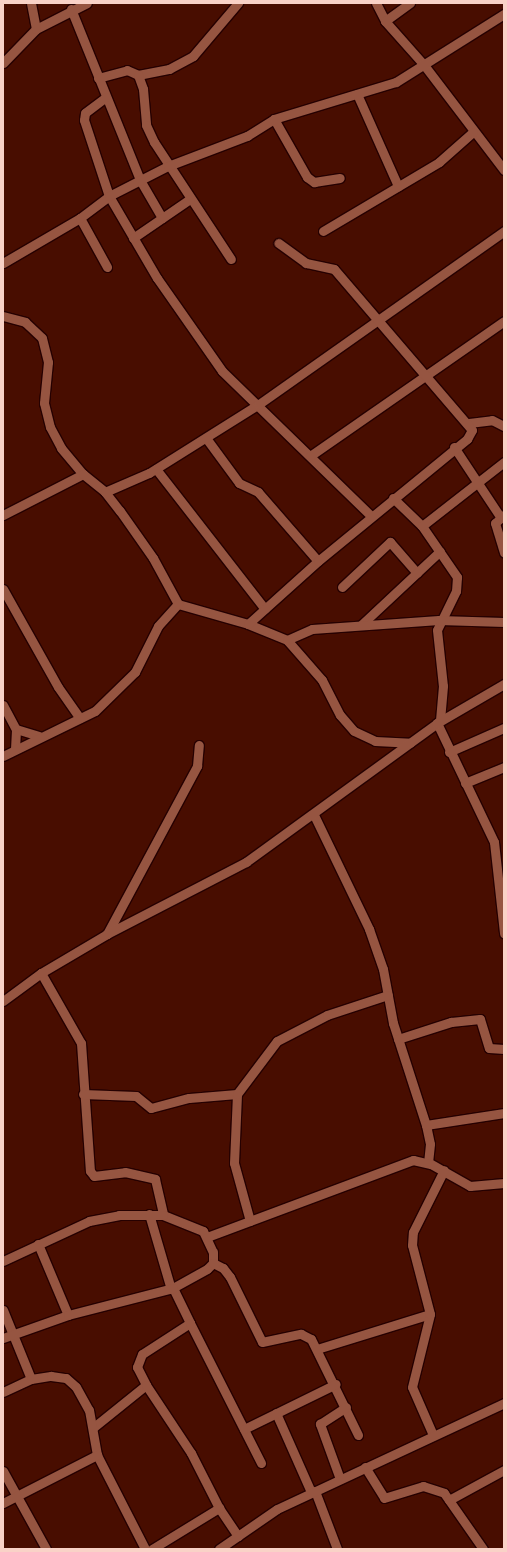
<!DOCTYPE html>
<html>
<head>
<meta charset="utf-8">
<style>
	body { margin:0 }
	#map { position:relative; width:507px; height:1552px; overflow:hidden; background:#480d00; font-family:"PT Sans Narrow",sans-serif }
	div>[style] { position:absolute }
	.roads { filter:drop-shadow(1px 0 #260000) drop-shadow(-1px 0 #260000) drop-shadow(0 1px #260000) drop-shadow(0 -1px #260000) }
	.street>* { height:9px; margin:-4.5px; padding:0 4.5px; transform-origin:4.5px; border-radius:4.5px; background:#965541 }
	span { translate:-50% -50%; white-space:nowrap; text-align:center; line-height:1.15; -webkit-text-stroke:4px #370a00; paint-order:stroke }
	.frame { position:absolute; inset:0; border:4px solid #f9d2c7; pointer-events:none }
</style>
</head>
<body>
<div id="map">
	<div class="roads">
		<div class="street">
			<i style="left:376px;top:3px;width:20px;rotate:63deg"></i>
			<i style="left:385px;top:21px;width:59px;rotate:48.4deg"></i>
			<i style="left:424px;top:65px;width:132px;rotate:52.7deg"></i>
			<i style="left:71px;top:9px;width:184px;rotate:68deg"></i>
			<i style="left:140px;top:180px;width:44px;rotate:59.9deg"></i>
			<i style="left:385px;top:21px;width:31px;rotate:-36deg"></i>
			<i style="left:36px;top:29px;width:57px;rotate:-27deg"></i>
			<i style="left:3px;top:63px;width:47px;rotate:-45.9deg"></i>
			<i style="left:36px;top:29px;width:26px;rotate:-101deg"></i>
			<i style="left:138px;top:75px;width:32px;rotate:-11deg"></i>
			<i style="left:169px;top:69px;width:27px;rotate:-28deg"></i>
			<i style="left:193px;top:56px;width:70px;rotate:-49.7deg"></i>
			<i style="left:98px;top:78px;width:30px;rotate:-15deg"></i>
			<i style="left:127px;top:70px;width:12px;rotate:24deg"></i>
			<i style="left:138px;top:75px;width:15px;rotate:70deg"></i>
			<i style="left:143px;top:89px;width:36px;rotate:85deg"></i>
			<i style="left:146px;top:125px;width:19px;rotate:65deg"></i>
			<i style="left:154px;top:142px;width:140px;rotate:56.7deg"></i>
			<i style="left:357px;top:94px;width:101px;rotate:66deg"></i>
			<i style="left:106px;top:97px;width:26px;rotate:143deg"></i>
			<i style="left:85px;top:113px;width:7px;rotate:98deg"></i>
			<i style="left:84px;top:120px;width:80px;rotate:71.8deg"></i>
			<i style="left:274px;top:119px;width:67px;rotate:60.4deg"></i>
			<i style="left:307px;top:177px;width:9px;rotate:36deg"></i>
			<i style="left:314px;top:182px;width:26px;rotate:-9deg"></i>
			<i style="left:109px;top:196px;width:95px;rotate:59.7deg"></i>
			<i style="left:157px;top:278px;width:113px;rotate:55deg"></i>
			<i style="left:222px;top:371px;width:208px;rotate:44.2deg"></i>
			<i style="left:80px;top:218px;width:56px;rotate:61.1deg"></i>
			<i style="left:323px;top:231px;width:135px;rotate:-30.7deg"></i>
			<i style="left:439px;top:162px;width:45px;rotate:-41.4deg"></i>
			<i style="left:133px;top:238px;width:69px;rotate:-34.4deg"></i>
			<i style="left:3px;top:263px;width:89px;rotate:-30.3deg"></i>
			<i style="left:80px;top:218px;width:36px;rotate:-37deg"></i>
			<i style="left:109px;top:196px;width:66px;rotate:-27deg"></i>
			<i style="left:168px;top:166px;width:85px;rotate:-20.8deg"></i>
			<i style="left:247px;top:136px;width:32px;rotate:-32deg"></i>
			<i style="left:274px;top:119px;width:127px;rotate:-16.9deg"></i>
			<i style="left:396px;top:82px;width:128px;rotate:-32.2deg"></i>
			<i style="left:3px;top:316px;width:23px;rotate:15deg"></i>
			<i style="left:25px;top:322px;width:23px;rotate:43deg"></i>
			<i style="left:42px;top:338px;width:25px;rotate:76deg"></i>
			<i style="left:48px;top:362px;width:41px;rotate:95.6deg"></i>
			<i style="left:44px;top:403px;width:25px;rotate:76deg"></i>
			<i style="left:50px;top:427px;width:24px;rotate:62deg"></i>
			<i style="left:61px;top:448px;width:34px;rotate:50deg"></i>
			<i style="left:469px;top:423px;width:23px;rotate:-7deg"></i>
			<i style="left:492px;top:420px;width:13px;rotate:27deg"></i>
			<i style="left:206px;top:438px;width:56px;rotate:53.7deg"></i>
			<i style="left:239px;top:483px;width:21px;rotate:25deg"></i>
			<i style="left:258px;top:492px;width:91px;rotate:49deg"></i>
			<i style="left:454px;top:447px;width:85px;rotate:56.5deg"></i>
			<i style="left:310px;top:456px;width:236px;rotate:-34.8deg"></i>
			<i style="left:156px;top:469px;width:177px;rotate:52.1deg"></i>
			<i style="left:105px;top:492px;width:48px;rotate:-23.4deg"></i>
			<i style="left:149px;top:473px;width:130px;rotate:-32.1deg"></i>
			<i style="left:259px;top:404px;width:300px;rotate:-35.2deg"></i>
			<i style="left:393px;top:498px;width:40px;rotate:44deg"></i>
			<i style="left:422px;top:526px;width:62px;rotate:55.5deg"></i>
			<i style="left:457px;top:577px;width:14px;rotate:94deg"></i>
			<i style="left:456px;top:591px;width:43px;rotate:116deg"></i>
			<i style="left:437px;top:630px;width:56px;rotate:83.9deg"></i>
			<i style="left:443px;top:686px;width:35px;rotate:95deg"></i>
			<i style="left:3px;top:515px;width:90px;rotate:-27.1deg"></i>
			<i style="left:83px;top:474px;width:28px;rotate:39deg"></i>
			<i style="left:105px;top:492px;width:24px;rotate:52deg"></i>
			<i style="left:120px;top:511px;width:57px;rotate:54.9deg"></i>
			<i style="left:153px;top:558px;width:52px;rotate:61.5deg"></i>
			<i style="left:178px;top:604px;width:73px;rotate:15.9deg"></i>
			<i style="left:248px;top:624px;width:42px;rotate:22.3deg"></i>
			<i style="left:287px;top:640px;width:53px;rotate:48.8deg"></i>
			<i style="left:322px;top:680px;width:39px;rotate:63deg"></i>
			<i style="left:340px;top:715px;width:21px;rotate:49deg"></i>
			<i style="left:354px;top:731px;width:23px;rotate:25deg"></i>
			<i style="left:375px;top:741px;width:35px;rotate:3deg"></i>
			<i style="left:504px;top:515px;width:12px;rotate:138deg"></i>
			<i style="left:495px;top:523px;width:31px;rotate:73deg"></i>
			<i style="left:422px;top:526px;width:104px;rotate:-38deg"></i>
			<i style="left:342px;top:587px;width:66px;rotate:-43.2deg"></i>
			<i style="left:390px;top:542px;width:41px;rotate:48.9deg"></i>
			<i style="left:3px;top:589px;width:112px;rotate:60.7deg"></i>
			<i style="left:58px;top:687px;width:38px;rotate:55deg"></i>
			<i style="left:248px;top:624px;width:94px;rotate:-42deg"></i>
			<i style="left:318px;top:561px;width:193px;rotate:-39.3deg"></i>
			<i style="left:467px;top:439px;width:10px;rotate:-61deg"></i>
			<i style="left:472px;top:430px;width:212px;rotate:-130.6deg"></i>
			<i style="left:334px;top:269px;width:29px;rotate:-168deg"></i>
			<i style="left:306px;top:263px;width:34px;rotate:-144deg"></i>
			<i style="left:361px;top:625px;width:108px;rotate:-43.1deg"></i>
			<i style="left:287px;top:640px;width:27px;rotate:-24deg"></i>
			<i style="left:312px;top:629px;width:127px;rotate:-4.1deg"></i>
			<i style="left:439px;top:620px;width:65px;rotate:1.8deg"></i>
			<i style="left:3px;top:705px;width:27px;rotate:62deg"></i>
			<i style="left:16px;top:729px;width:24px;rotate:17deg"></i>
			<i style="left:437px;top:723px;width:132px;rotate:64.4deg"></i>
			<i style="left:494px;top:842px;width:92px;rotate:83.7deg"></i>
			<i style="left:15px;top:749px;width:20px;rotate:-87deg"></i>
			<i style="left:449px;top:752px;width:60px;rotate:-23.6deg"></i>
			<i style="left:3px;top:756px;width:102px;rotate:-26.1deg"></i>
			<i style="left:95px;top:711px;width:56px;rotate:-44.3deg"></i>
			<i style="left:135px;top:672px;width:51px;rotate:-63.4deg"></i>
			<i style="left:158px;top:626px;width:30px;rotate:-48deg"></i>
			<i style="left:465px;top:783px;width:42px;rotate:-22.3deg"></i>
			<i style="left:314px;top:815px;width:127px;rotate:64.2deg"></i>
			<i style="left:369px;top:929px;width:42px;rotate:70.7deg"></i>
			<i style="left:383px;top:969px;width:55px;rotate:79.5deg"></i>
			<i style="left:393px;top:1023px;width:107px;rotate:72.1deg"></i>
			<i style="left:426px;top:1125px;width:19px;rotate:78deg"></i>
			<i style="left:430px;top:1144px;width:18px;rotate:96deg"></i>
			<i style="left:107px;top:934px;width:191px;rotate:-61.8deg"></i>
			<i style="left:197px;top:766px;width:21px;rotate:-85deg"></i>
			<i style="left:41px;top:973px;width:81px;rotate:60.3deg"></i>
			<i style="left:81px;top:1043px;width:128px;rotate:86deg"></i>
			<i style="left:90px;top:1171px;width:6px;rotate:51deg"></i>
			<i style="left:94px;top:1176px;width:31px;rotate:-7deg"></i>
			<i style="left:125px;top:1172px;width:31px;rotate:13deg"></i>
			<i style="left:155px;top:1179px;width:37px;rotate:77deg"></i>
			<i style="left:163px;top:1215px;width:43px;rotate:21.8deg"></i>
			<i style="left:203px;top:1231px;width:23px;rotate:65deg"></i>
			<i style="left:213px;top:1252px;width:11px;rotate:90deg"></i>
			<i style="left:213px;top:1263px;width:8px;rotate:135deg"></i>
			<i style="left:207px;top:1269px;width:39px;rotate:151deg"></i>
			<i style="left:173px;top:1288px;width:39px;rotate:64deg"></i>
			<i style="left:190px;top:1323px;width:57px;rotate:147.1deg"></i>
			<i style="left:142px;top:1354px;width:14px;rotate:111deg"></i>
			<i style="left:137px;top:1367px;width:20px;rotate:63deg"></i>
			<i style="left:146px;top:1385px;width:67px;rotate:141.1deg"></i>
			<i style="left:3px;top:1001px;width:47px;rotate:-36.4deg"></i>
			<i style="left:41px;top:973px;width:77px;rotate:-30.6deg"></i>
			<i style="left:107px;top:934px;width:157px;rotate:-27.4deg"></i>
			<i style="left:246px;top:862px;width:236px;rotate:-36deg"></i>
			<i style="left:437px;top:723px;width:78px;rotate:-30.2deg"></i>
			<i style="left:398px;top:1039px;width:56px;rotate:-17.8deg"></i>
			<i style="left:451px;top:1022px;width:29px;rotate:-6deg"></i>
			<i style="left:480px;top:1019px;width:30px;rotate:73deg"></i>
			<i style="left:489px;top:1048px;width:15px;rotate:4deg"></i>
			<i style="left:83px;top:1094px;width:53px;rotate:2.2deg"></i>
			<i style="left:136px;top:1096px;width:19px;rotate:39deg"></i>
			<i style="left:151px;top:1108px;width:39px;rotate:-15deg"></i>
			<i style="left:189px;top:1098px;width:48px;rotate:-4.8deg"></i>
			<i style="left:426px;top:1125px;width:79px;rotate:-8.7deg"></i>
			<i style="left:149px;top:1214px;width:78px;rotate:73.7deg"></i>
			<i style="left:250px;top:1221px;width:60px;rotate:-105.4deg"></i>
			<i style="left:234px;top:1163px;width:69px;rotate:-87.5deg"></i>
			<i style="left:237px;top:1094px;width:66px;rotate:-53deg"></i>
			<i style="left:277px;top:1041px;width:56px;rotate:-27.5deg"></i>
			<i style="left:327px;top:1015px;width:64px;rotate:-18.2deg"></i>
			<i style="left:207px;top:1237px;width:220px;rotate:-20.5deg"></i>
			<i style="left:413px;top:1160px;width:18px;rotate:13deg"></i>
			<i style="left:431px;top:1164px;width:45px;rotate:29.4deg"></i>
			<i style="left:470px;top:1186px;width:34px;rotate:-5deg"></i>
			<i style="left:38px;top:1244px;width:77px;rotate:67.1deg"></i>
			<i style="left:3px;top:1261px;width:95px;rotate:-24.9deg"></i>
			<i style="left:89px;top:1221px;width:31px;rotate:-11deg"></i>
			<i style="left:119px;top:1215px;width:44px"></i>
			<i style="left:213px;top:1263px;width:11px;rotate:27deg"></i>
			<i style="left:223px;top:1268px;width:11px;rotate:52deg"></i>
			<i style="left:230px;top:1277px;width:72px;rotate:63.8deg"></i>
			<i style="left:262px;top:1342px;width:40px;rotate:-12deg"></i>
			<i style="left:301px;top:1334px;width:11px;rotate:27deg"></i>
			<i style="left:311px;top:1339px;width:107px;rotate:63.9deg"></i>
			<i style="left:3px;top:1310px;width:74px;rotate:67.9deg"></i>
			<i style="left:190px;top:1323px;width:157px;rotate:63.1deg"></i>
			<i style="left:3px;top:1338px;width:69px;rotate:-19.5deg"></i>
			<i style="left:68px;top:1315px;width:108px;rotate:-14.4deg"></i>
			<i style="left:317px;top:1349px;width:118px;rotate:-17.2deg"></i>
			<i style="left:146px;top:1385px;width:82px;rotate:56.5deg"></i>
			<i style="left:191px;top:1453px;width:62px;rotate:63deg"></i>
			<i style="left:219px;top:1508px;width:34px;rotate:56deg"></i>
			<i style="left:3px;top:1392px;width:31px;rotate:-25deg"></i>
			<i style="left:31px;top:1379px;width:20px;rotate:-9deg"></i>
			<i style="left:51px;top:1376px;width:15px;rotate:8deg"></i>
			<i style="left:66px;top:1378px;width:13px;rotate:42deg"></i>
			<i style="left:76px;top:1387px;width:26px;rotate:61deg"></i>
			<i style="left:89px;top:1410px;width:46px;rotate:79.9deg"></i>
			<i style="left:97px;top:1455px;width:106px;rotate:62.9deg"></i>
			<i style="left:276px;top:1413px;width:86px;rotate:66.1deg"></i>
			<i style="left:244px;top:1429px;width:102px;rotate:-26.1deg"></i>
			<i style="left:433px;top:1435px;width:52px;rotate:-113.6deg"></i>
			<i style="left:412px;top:1387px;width:75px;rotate:-76.1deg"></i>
			<i style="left:430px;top:1314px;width:71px;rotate:-104.6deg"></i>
			<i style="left:412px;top:1245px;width:13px;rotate:-86deg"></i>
			<i style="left:413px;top:1232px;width:69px;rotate:-63.4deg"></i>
			<i style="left:365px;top:1467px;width:36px;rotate:58deg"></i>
			<i style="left:384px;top:1498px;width:41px;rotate:-17.1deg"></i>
			<i style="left:423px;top:1486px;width:22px;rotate:18deg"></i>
			<i style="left:444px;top:1493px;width:68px;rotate:55.1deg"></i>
			<i style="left:3px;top:1471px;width:89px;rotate:61.1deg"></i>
			<i style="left:340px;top:1479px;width:59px;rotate:-110deg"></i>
			<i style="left:320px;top:1424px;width:31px;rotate:-33deg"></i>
			<i style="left:315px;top:1491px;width:62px;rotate:69.2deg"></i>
			<i style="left:449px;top:1500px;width:63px;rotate:-28.6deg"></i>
			<i style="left:3px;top:1503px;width:106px;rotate:-27.1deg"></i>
			<i style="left:152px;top:1549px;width:79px;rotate:-31.5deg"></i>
			<i style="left:219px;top:1549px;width:70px;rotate:-34.6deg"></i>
			<i style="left:277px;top:1509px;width:251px;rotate:-25deg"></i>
		</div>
	</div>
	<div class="frame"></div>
</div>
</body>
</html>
